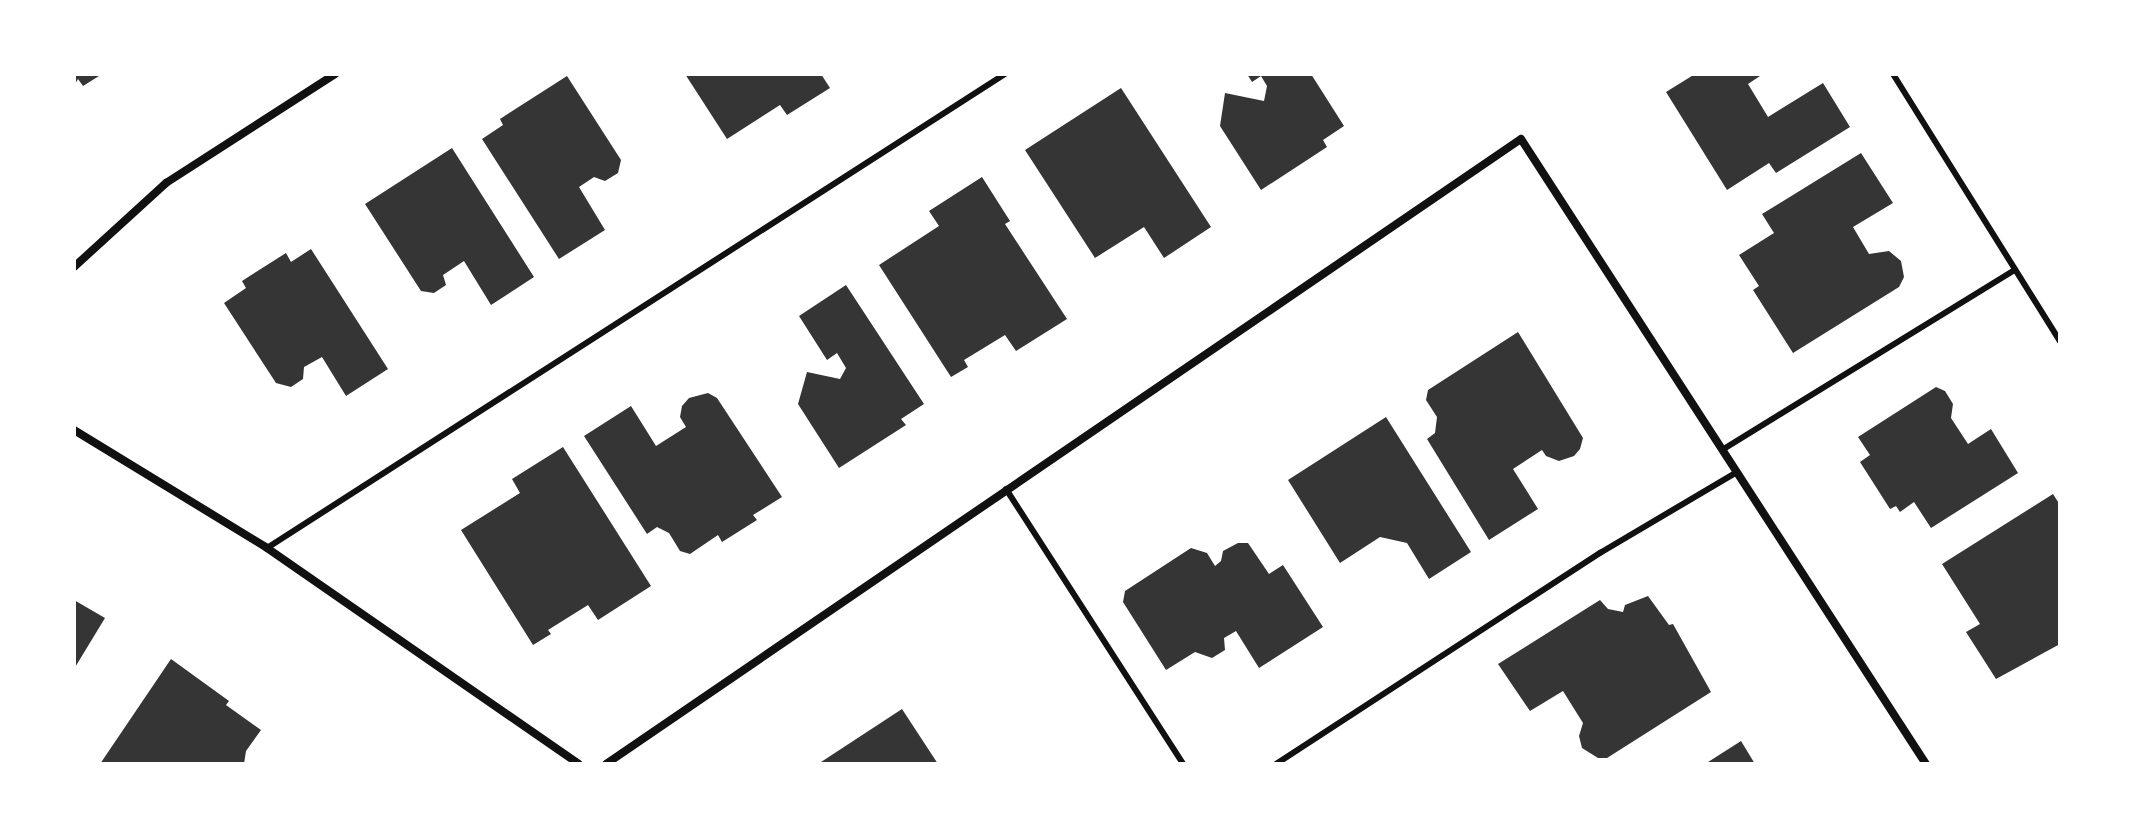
<!DOCTYPE html>
<html>
<head>
<meta charset="utf-8">
<style>
	body { margin:0 }
	#map { position:relative; width:2134px; height:838px; overflow:hidden; background:#fff; font-family:Raleway,sans-serif }
	div>[style] { position:absolute }
	.building>* { inset:0; background:#353535 }
	.service>* { height:6px; margin:-3px; padding:0 3px; transform-origin:3px; border-radius:3px; background:#111 }
	.minor>* { height:8px; margin:-4px; padding:0 4px; transform-origin:4px; border-radius:4px; background:#111 }
	span { translate:-50% -50%; white-space:nowrap; text-align:center; line-height:1.15; -webkit-text-stroke:6px #fff; paint-order:stroke }
	.frame { position:absolute; inset:0; border:76px solid #fff; pointer-events:none }
</style>
</head>
<body>
<div id="map">
	<div class="building">
		<i style="clip-path:polygon(74px 74px,97px 74px,99px 76px,83px 86px,78px 79px,74px 86px)"></i>
		<i style="clip-path:polygon(685px 74px,821px 74px,830px 88px,787px 115px,780px 105px,727px 139px)"></i>
		<i style="clip-path:polygon(1247px 74px,1311px 74px,1344px 126px,1323px 140px,1327px 147px,1261px 190px,1220px 126px,1225px 93px,1264px 101px,1267px 86px,1261px 76px,1252px 82px)"></i>
		<i style="clip-path:polygon(1695px 74px,1758px 74px,1760px 76px,1748px 84px,1768px 117px,1823px 83px,1850px 127px,1776px 173px,1769px 163px,1727px 190px,1666px 92px)"></i>
		<i style="clip-path:polygon(567px 76px,621px 160px,618px 173px,605px 181px,594px 177px,579px 187px,605px 230px,559px 259px,482px 139px,503px 125px,500px 119px)"></i>
		<i style="clip-path:polygon(1121px 88px,1211px 227px,1164px 258px,1144px 227px,1095px 258px,1025px 150px)"></i>
		<i style="clip-path:polygon(452px 148px,534px 277px,491px 305px,464px 261px,443px 275px,446px 285px,434px 293px,421px 291px,365px 204px)"></i>
		<i style="clip-path:polygon(1861px 153px,1893px 203px,1853px 227px,1869px 254px,1889px 251px,1901px 261px,1904px 277px,1899px 287px,1793px 353px,1753px 290px,1759px 286px,1739px 255px,1774px 233px,1762px 214px)"></i>
		<i style="clip-path:polygon(982px 177px,1010px 221px,1005px 224px,1067px 319px,1016px 351px,1005px 335px,964px 360px,968px 367px,951px 377px,879px 265px,939px 226px,929px 211px)"></i>
		<i style="clip-path:polygon(311px 249px,388px 369px,346px 396px,322px 357px,304px 367px,303px 379px,291px 387px,276px 383px,224px 303px,246px 288px,242px 281px,286px 253px,291px 262px)"></i>
		<i style="clip-path:polygon(846px 285px,924px 404px,901px 419px,906px 425px,839px 468px,798px 404px,807px 372px,840px 379px,846px 368px,837px 353px,827px 360px,799px 316px)"></i>
		<i style="clip-path:polygon(1518px 332px,1583px 438px,1580px 449px,1574px 456px,1559px 461px,1546px 456px,1542px 450px,1513px 469px,1538px 509px,1489px 540px,1427px 439px,1435px 433px,1437px 417px,1426px 400px,1428px 390px)"></i>
		<i style="clip-path:polygon(1936px 387px,1945px 391px,1953px 404px,1951px 418px,1968px 444px,1991px 429px,2018px 473px,1931px 528px,1914px 502px,1900px 512px,1896px 506px,1890px 509px,1860px 462px,1870px 455px,1858px 437px)"></i>
		<i style="clip-path:polygon(708px 393px,717px 398px,782px 497px,753px 515px,757px 520px,722px 542px,718px 535px,690px 554px,680px 551px,669px 533px,657px 527px,647px 534px,584px 436px,631px 406px,656px 446px,686px 427px,680px 417px,682px 406px,689px 398px)"></i>
		<i style="clip-path:polygon(1386px 417px,1471px 552px,1429px 579px,1407px 543px,1380px 537px,1340px 563px,1288px 480px)"></i>
		<i style="clip-path:polygon(563px 447px,651px 586px,598px 620px,588px 605px,548px 630px,551px 634px,533px 645px,461px 530px,520px 493px,512px 479px)"></i>
		<i style="clip-path:polygon(2053px 494px,2060px 505px,2060px 644px,1996px 679px,1966px 632px,1980px 624px,1942px 564px)"></i>
		<i style="clip-path:polygon(1238px 543px,1248px 543px,1269px 574px,1283px 565px,1323px 627px,1259px 668px,1236px 631px,1224px 638px,1225px 650px,1212px 658px,1195px 652px,1166px 670px,1123px 602px,1125px 591px,1191px 548px,1207px 553px,1215px 566px,1221px 561px,1223px 551px)"></i>
		<i style="clip-path:polygon(1648px 596px,1669px 625px,1673px 624px,1711px 692px,1607px 758px,1598px 758px,1582px 748px,1579px 736px,1583px 723px,1563px 691px,1530px 711px,1498px 664px,1600px 600px,1608px 609px,1623px 612px,1625px 605px)"></i>
		<i style="clip-path:polygon(74px 600px,105px 618px,74px 669px)"></i>
		<i style="clip-path:polygon(171px 659px,229px 701px,226px 705px,261px 730px,246px 751px,244px 764px,100px 764px)"></i>
		<i style="clip-path:polygon(902px 709px,938px 764px,818px 764px)"></i>
		<i style="clip-path:polygon(1741px 741px,1755px 764px,1705px 764px)"></i>
	</div>
	<div class="service">
		<i style="left:1893px;top:74px;width:315px;rotate:58deg"></i>
		<i style="left:1722px;top:450px;width:344px;rotate:-31.6deg"></i>
		<i style="left:1006px;top:489px;width:327px;rotate:57.2deg"></i>
		<i style="left:267px;top:548px;width:877px;rotate:-32.71deg"></i>
		<i style="left:1276px;top:764px;width:387px;rotate:-33.1deg"></i>
		<i style="left:1600px;top:553px;width:159px;rotate:-30.6deg"></i>
	</div>
	<div class="minor">
		<i style="left:74px;top:267px;width:125px;rotate:-42.4deg"></i>
		<i style="left:166px;top:183px;width:201px;rotate:-32.8deg"></i>
		<i style="left:74px;top:430px;width:226px;rotate:31.4deg"></i>
		<i style="left:267px;top:548px;width:379px;rotate:34.7deg"></i>
		<i style="left:606px;top:764px;width:1108px;rotate:-34.34deg"></i>
		<i style="left:1521px;top:139px;width:745px;rotate:57.06deg"></i>
	</div>
	<div class="frame"></div>
</div>
</body>
</html>
